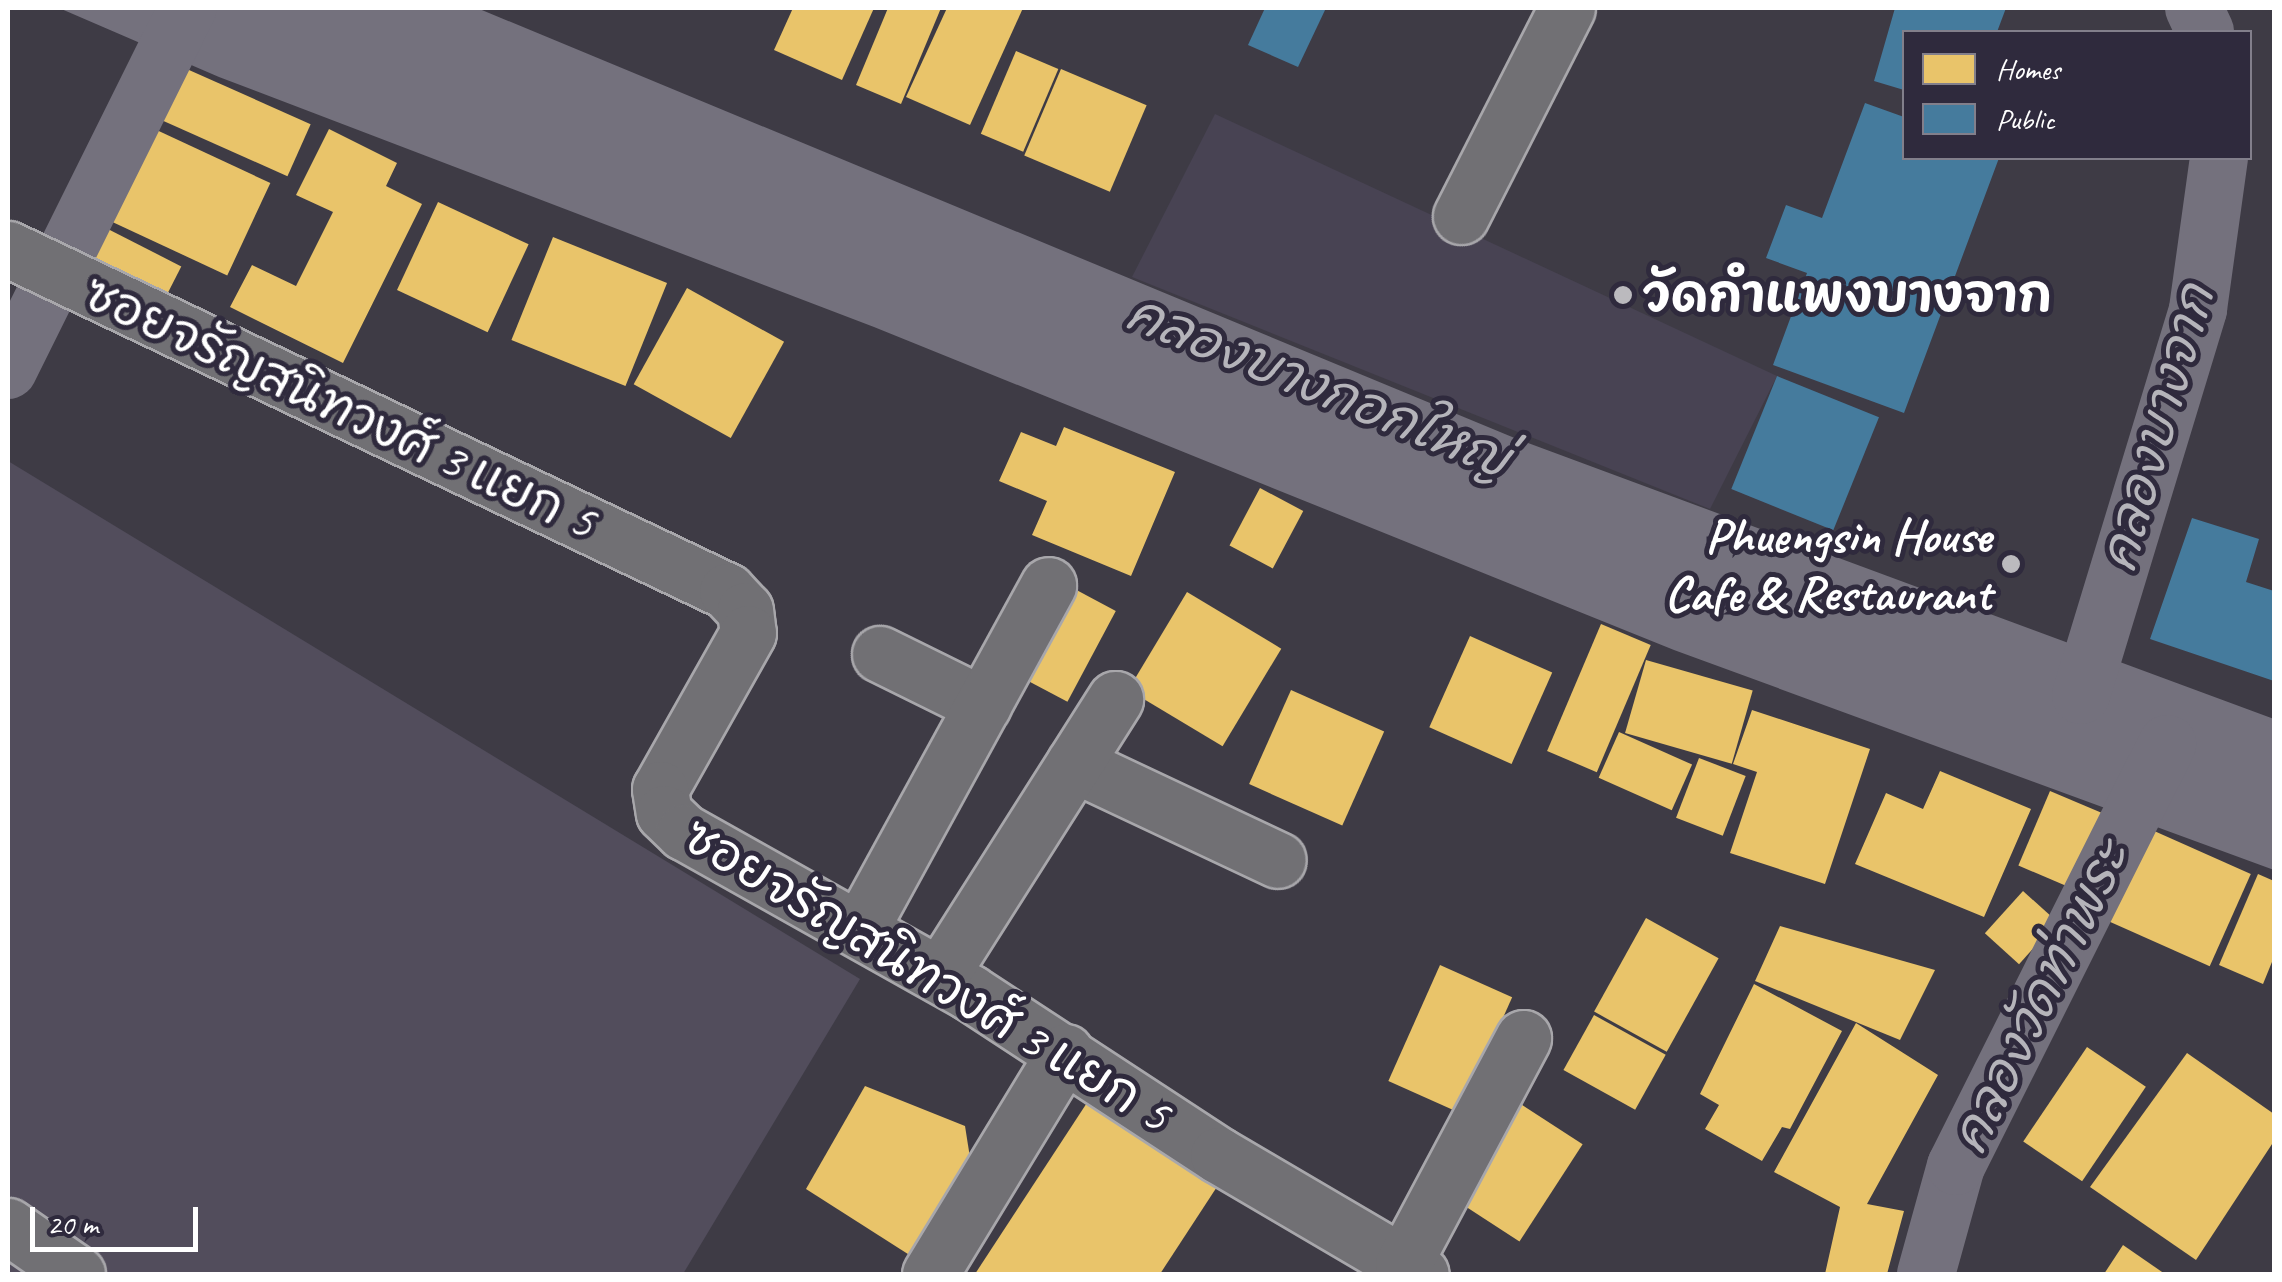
<!DOCTYPE html>
<html>
<head>
<meta charset="utf-8">
<style>
	body { margin:0 }
	#map { position:relative; width:2282px; height:1282px; overflow:hidden; background:#3e3b45; font-family:Caveat,"Playpen Sans Thai",sans-serif }
	div>[style] { position:absolute }
	.built>* { inset:0; background:#484353 }
	.green>* { inset:0; background:#524d5c }
	.water>* { inset:0; background:#74717d }
	.homes>* { inset:0; background:#e9c46a; transform-origin:0 0 }
	.public>* { inset:0; background:#457b9d; transform-origin:0 0 }
	.canal>* { height:58px; margin:-29px; padding:0 29px; transform-origin:29px; border-radius:29px; background:#74717d }
	.roads { filter:drop-shadow(2px 0 #a8a7ab) drop-shadow(-2px 0 #a8a7ab) drop-shadow(0 2px #a8a7ab) drop-shadow(0 -2px #a8a7ab) }
	.minor>* { height:55px; margin:-27.5px; padding:0 27.5px; transform-origin:27.5px; border-radius:27.5px; background:#717074 }
	.dots>* { width:28px; height:28px; translate:-50% -50%; box-sizing:border-box; border:5px solid #2f2a3d; border-radius:50% }
	span { translate:-50% -50%; white-space:nowrap; text-align:center; line-height:1.15; -webkit-text-stroke:10px #2f2a3d; paint-order:stroke }
	.poi-label { font-size:50px; color:#fff; font-weight:700 }
	.left { translate:0 -50%; text-align:left }
	.right { translate:-100% -50%; text-align:right }
	.street-label { font-size:50px; color:#fff }
	.water-label { font-size:52px; color:#b5b4ba; font-style:italic }
	.frame { position:absolute; inset:0; border:10px solid #fff; pointer-events:none }
	.legend { position:absolute; left:1902px; top:30px; width:350px; height:130px; box-sizing:border-box; background:#2f2a3d; border:2px solid #827f8b; margin:0; padding:12px 18px; list-style:none; font-size:30px; color:#fff }
	.legend li { display:flex; align-items:center; gap:20px; height:50px }
	.legend b { width:50px; border:2px solid #827f8b }
	.scale { position:absolute; left:30px; top:1207px; width:168px; height:45px; box-sizing:border-box; border:5px solid #fff; border-top:0; padding-left:12px; font-size:30px; line-height:35px; white-space:nowrap; color:#fff; -webkit-text-stroke:8px #2f2a3d; paint-order:stroke }
</style>
</head>
<body>
<div id="map">
	<div class="built">
		<i style="clip-path:polygon(1215px 114px,1777px 376px,1710px 509px,1132px 277px)"></i>
	</div>
	<div class="green">
		<i style="clip-path:polygon(8px 461px,860px 979px,683px 1274px,8px 1274px)"></i>
	</div>
	<div class="water">
		<i style="clip-path:polygon(59px 8px,477px 8px,1517px 439px,2274px 719px,2274px 870px,1674px 650px,874px 327px,219px 77px)"></i>
	</div>
	<div class="homes">
		<i style="clip-path:polygon(793px 8px,874px 8px,842px 80px,774px 50px)"></i>
		<i style="clip-path:polygon(888px 8px,941px 8px,901px 104px,856px 85px)"></i>
		<i style="clip-path:polygon(947px 8px,1023px 8px,970px 125px,906px 97px)"></i>
		<i style="left:1016px;top:51px;width:46px;height:90px;rotate:23deg"></i>
		<i style="left:180px;top:66px;width:143px;height:57px;rotate:24deg"></i>
		<i style="left:1061px;top:69px;width:93px;height:94px;rotate:23deg"></i>
		<i style="left:148px;top:126px;width:135px;height:102px;rotate:25deg"></i>
		<i style="clip-path:polygon(329px 129px,397px 163px,386px 186px,422px 204px,343px 363px,230px 307px,252px 265px,296px 286px,333px 212px,296px 195px)"></i>
		<i style="left:438px;top:202px;width:100px;height:97px;rotate:25deg"></i>
		<i style="left:102px;top:226px;width:89px;height:36px;rotate:27deg"></i>
		<i style="left:553px;top:237px;width:123px;height:111px;rotate:22deg"></i>
		<i style="left:687px;top:288px;width:111px;height:110px;rotate:29deg"></i>
		<i style="clip-path:polygon(1064px 427px,1175px 472px,1131px 576px,1032px 535px,1047px 501px,999px 481px,1021px 432px,1056px 446px)"></i>
		<i style="left:1260px;top:488px;width:49px;height:65px;rotate:28deg"></i>
		<i style="left:1069px;top:586px;width:53px;height:103px;rotate:28deg"></i>
		<i style="left:1187px;top:592px;width:110px;height:114px;rotate:31deg"></i>
		<i style="left:1601px;top:624px;width:54px;height:138px;rotate:23deg"></i>
		<i style="left:1470px;top:636px;width:90px;height:100px;rotate:24deg"></i>
		<i style="left:1646px;top:660px;width:111px;height:76px;rotate:16deg"></i>
		<i style="left:1291px;top:690px;width:102px;height:103px;rotate:24deg"></i>
		<i style="clip-path:polygon(1752px 710px,1870px 749px,1825px 884px,1730px 853px,1757px 772px,1733px 764px)"></i>
		<i style="left:1619px;top:732px;width:80px;height:50px;rotate:24deg"></i>
		<i style="left:1699px;top:758px;width:50px;height:64px;rotate:21deg"></i>
		<i style="clip-path:polygon(1940px 771px,2031px 809px,1984px 917px,1855px 864px,1886px 793px,1923px 809px)"></i>
		<i style="left:2050px;top:791px;width:70px;height:81px;rotate:23deg"></i>
		<i style="left:2143px;top:826px;width:118px;height:101px;rotate:24deg"></i>
		<i style="clip-path:polygon(2258px 874px,2274px 881px,2274px 957px,2263px 984px,2219px 965px)"></i>
		<i style="left:2023px;top:891px;width:46px;height:57px;rotate:42deg"></i>
		<i style="left:1646px;top:918px;width:83px;height:107px;rotate:29deg"></i>
		<i style="clip-path:polygon(1780px 926px,1935px 970px,1900px 1040px,1755px 981px)"></i>
		<i style="left:1440px;top:965px;width:79px;height:127px;rotate:24deg"></i>
		<i style="clip-path:polygon(1754px 984px,1842px 1031px,1790px 1129px,1782px 1127px,1762px 1161px,1705px 1129px,1719px 1105px,1700px 1094px)"></i>
		<i style="left:1594px;top:1015px;width:82px;height:63px;rotate:29deg"></i>
		<i style="clip-path:polygon(1856px 1023px,1938px 1075px,1867px 1204px,1904px 1211px,1887px 1274px,1825px 1274px,1840px 1207px,1774px 1172px)"></i>
		<i style="left:2087px;top:1047px;width:71px;height:114px;rotate:34deg"></i>
		<i style="clip-path:polygon(2187px 1053px,2274px 1114px,2274px 1141px,2196px 1260px,2090px 1187px)"></i>
		<i style="clip-path:polygon(865px 1086px,965px 1126px,971px 1164px,911px 1256px,806px 1189px)"></i>
		<i style="clip-path:polygon(1096px 1089px,1226px 1173px,1160px 1274px,975px 1274px)"></i>
		<i style="left:1513px;top:1099px;width:83px;height:116px;rotate:33deg"></i>
		<i style="clip-path:polygon(2123px 1245px,2165px 1274px,2104px 1274px)"></i>
	</div>
	<div class="public">
		<i style="clip-path:polygon(1265px 8px,1326px 8px,1298px 67px,1248px 45px)"></i>
		<i style="clip-path:polygon(1895px 8px,2006px 8px,1997px 32px,1904px 32px,1904px 90px,1874px 81px)"></i>
		<i style="clip-path:polygon(1865px 103px,1904px 117px,1904px 158px,1999px 158px,1904px 413px,1773px 365px,1807px 273px,1766px 258px,1786px 205px,1822px 218px)"></i>
		<i style="left:1777px;top:376px;width:110px;height:122px;rotate:22deg"></i>
		<i style="clip-path:polygon(2192px 518px,2259px 539px,2246px 582px,2274px 591px,2274px 681px,2150px 639px)"></i>
	</div>
	<div class="canal">
		<i style="left:2194px;top:8px;width:26px;rotate:65deg"></i>
		<i style="left:8px;top:370px;width:404px;rotate:-63.6deg"></i>
		<i style="left:2081px;top:695px;width:403px;rotate:-73.1deg"></i>
		<i style="left:2198px;top:309px;width:152px;rotate:-82.1deg"></i>
		<i style="left:1926px;top:1274px;width:112px;rotate:-74.5deg"></i>
		<i style="left:1956px;top:1166px;width:472px;rotate:-63.4deg"></i>
	</div>
	<div class="roads">
		<div class="minor">
			<i style="left:1461px;top:216px;width:233px;rotate:-63deg"></i>
			<i style="left:8px;top:249px;width:796px;rotate:25.44deg"></i>
			<i style="left:727px;top:591px;width:26px;rotate:47deg"></i>
			<i style="left:745px;top:610px;width:23px;rotate:83deg"></i>
			<i style="left:748px;top:633px;width:179px;rotate:119.4deg"></i>
			<i style="left:660px;top:789px;width:24px;rotate:81deg"></i>
			<i style="left:664px;top:813px;width:28px;rotate:44deg"></i>
			<i style="left:684px;top:832px;width:327px;rotate:29.3deg"></i>
			<i style="left:969px;top:992px;width:298px;rotate:33.2deg"></i>
			<i style="left:1218px;top:1155px;width:235px;rotate:30.4deg"></i>
			<i style="left:880px;top:654px;width:115px;rotate:26.3deg"></i>
			<i style="left:1074px;top:764px;width:225px;rotate:25.2deg"></i>
			<i style="left:860px;top:929px;width:392px;rotate:-61.3deg"></i>
			<i style="left:940px;top:975px;width:327px;rotate:-57.6deg"></i>
			<i style="left:8px;top:1226px;width:84px;rotate:34.8deg"></i>
			<i style="left:1403px;top:1264px;width:256px;rotate:-62deg"></i>
			<i style="left:930px;top:1274px;width:260px;rotate:-58.7deg"></i>
		</div>
	</div>
	<div class="dots">
		<i style="left:1623px;top:295px;background:#bbbabe"></i>
		<i style="left:2011px;top:564px;background:#bbbabe"></i>
	</div>
	<div class="poi-label">
		<span class="left" style="left:1643px;top:295px">วัดกำแพงบางจาก</span>
		<span class="right" style="left:1991px;top:564px">Phuengsin House<br>Cafe &amp; Restaurant</span>
	</div>
	<div class="street-label">
		<span style="left:340px;top:407px;rotate:25deg">ซอยจรัญสนิทวงศ์ 3 แยก 5</span>
		<span style="left:927px;top:975px;rotate:31deg">ซอยจรัญสนิทวงศ์ 3 แยก 5</span>
	</div>
	<div class="water-label">
		<span style="left:1318px;top:387px;rotate:22deg">คลองบางกอกใหญ่</span>
		<span style="left:2158px;top:428px;rotate:-74deg">คลองบางจาก</span>
		<span style="left:2041px;top:997px;rotate:-64deg">คลองวัดท่าพระ</span>
	</div>
	<div class="frame"></div>
	<ul class="legend">
	<li><b style="height:28px;background:#e9c46a"></b>Homes</li>
	<li><b style="height:28px;background:#457b9d"></b>Public</li>
	</ul>
	<div class="scale">20 m</div>
</div>
</body>
</html>
